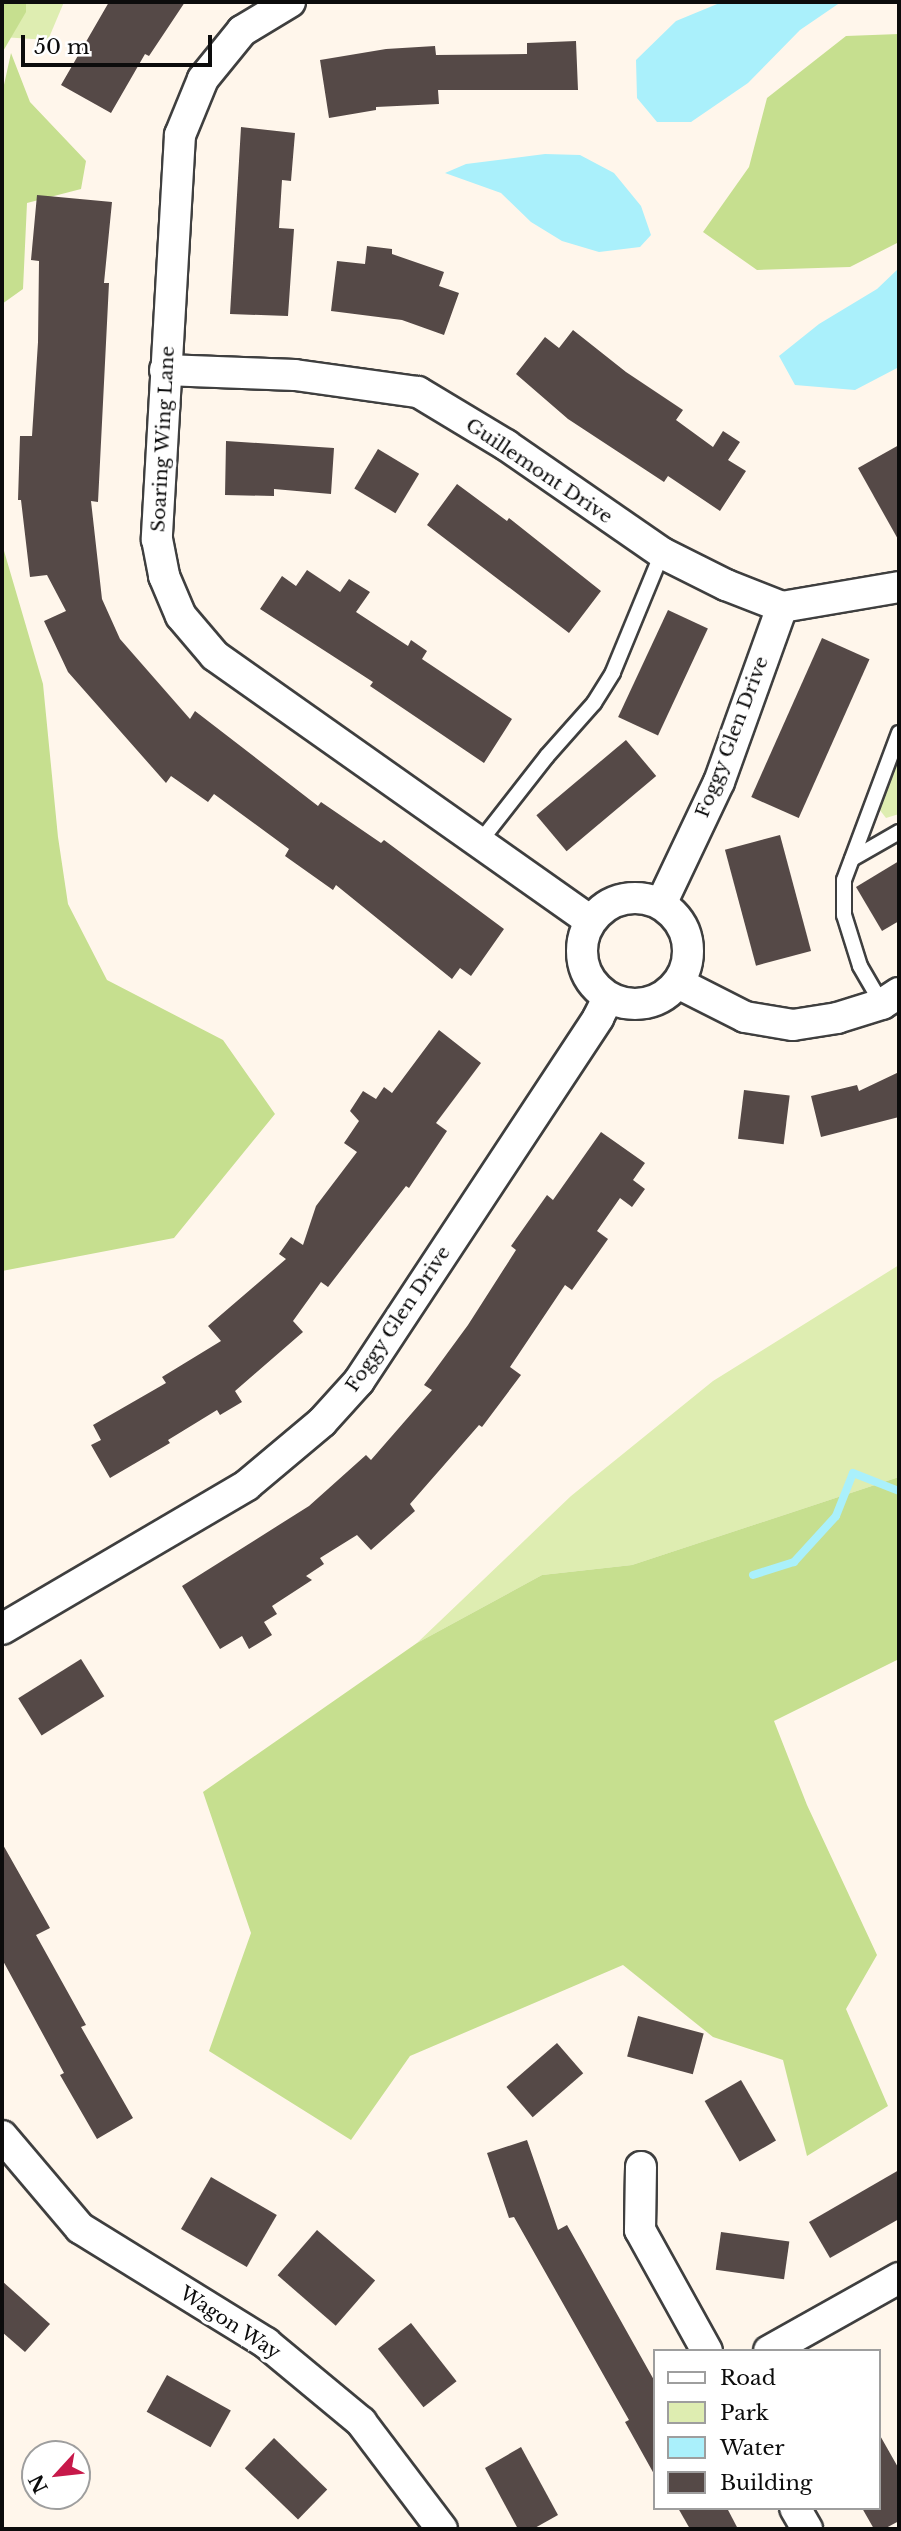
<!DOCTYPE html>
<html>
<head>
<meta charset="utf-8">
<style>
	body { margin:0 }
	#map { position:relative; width:901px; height:2531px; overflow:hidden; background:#fff6eb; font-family:"Libre Baskerville",serif }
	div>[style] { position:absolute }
	.green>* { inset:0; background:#deedb1 }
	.forest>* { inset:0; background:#c6df8f }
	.water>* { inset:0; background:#aaf0fb }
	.stream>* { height:8px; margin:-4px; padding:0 4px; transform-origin:4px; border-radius:4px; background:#aaf0fb }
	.building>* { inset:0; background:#554947; transform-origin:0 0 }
	.roads { filter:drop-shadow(2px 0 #3f3f3f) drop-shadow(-2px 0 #3f3f3f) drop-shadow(0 2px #3f3f3f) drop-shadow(0 -2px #3f3f3f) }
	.service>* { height:14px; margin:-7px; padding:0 7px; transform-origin:7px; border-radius:7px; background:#fff }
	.minor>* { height:30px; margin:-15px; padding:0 15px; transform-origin:15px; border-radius:15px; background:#fff }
	.minor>.ring { margin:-15px; padding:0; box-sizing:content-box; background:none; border:30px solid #fff; border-radius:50% }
	span { translate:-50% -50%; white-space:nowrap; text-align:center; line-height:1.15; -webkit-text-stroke:7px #fff; paint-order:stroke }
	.street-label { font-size:19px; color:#0c0c0c }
	.frame { position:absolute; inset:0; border:4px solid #0c0c0c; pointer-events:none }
	.legend { position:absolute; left:653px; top:2349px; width:228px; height:161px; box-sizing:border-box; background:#fff; border:2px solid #9e9e9e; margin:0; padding:9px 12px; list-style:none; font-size:21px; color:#0c0c0c }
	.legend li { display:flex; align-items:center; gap:14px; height:35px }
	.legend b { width:35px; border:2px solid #9e9e9e }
	.north { position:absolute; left:21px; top:2440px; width:70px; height:70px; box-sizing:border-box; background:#fff; border:2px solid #9e9e9e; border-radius:50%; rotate:243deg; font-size:19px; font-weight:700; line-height:28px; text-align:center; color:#0c0c0c }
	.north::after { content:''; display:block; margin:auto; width:24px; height:32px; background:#c7194a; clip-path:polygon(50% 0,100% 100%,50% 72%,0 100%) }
	.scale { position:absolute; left:21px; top:35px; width:191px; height:32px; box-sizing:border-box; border:4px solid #0c0c0c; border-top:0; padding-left:9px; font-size:21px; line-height:24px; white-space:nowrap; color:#0c0c0c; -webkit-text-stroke:5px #fff; paint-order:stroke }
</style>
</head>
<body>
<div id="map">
	<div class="green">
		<i style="clip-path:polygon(2px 2px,64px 2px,48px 40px,2px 37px)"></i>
		<i style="clip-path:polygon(899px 752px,899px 814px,886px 818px,879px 809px,880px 798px)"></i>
		<i style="clip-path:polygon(899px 1265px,899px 1477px,632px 1565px,542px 1575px,417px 1643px,571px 1496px,713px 1381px)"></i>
	</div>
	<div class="forest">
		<i style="clip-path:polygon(2px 2px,26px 2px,26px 12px,2px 53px)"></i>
		<i style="clip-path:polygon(899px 34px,899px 242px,850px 267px,757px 270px,703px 232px,749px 167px,767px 98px,846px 36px)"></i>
		<i style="clip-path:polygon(11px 53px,30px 102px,86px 161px,81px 189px,27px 203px,23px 289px,2px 304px,2px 94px)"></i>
		<i style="clip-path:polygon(2px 544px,43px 684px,58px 837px,68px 904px,107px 980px,223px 1040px,275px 1114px,174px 1238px,2px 1271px)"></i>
		<i style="clip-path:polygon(899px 1477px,899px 1659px,774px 1721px,807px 1805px,877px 1955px,846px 2009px,888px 2106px,807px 2156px,783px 2060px,713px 2037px,623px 1965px,410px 2056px,351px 2140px,209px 2051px,251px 1933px,203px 1792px,417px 1643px,542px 1575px,632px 1565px)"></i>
	</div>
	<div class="water">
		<i style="clip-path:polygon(722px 2px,841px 2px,800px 30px,748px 83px,691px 122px,657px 122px,637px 98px,636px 60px,676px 21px)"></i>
		<i style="clip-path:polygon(545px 154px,580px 155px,614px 173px,641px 206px,651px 235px,640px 247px,599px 252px,562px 241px,531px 222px,501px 193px,445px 173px,466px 164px)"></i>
		<i style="clip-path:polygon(899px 268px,899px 367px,855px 390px,795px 385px,779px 356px,819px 324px,877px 289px)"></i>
	</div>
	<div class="stream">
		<i style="left:753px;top:1575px;width:43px;rotate:-17.6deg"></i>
		<i style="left:794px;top:1562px;width:62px;rotate:-47.6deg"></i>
		<i style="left:836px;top:1516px;width:46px;rotate:-68.4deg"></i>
		<i style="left:853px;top:1473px;width:49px;rotate:21.4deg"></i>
	</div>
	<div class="building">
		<i style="clip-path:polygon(109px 2px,185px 2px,149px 56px,145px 54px,111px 113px,61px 85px)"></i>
		<i style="clip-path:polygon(576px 41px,578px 90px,438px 90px,439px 104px,376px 107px,376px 110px,329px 118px,320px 60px,386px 49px,435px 46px,436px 55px,527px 54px,527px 43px)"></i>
		<i style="clip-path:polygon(241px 127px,295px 133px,291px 181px,282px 180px,279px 228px,294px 229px,288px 316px,230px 314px)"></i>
		<i style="clip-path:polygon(37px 195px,112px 202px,104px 283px,109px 283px,98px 502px,91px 501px,102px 599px,120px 639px,190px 719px,195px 711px,318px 806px,321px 802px,381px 843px,384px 840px,504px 929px,471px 976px,460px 968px,452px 979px,336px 885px,333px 890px,285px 856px,289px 849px,214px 794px,208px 802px,171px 776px,166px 783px,68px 672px,44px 621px,66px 611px,47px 575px,30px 577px,21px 500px,18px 500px,20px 436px,32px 436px,38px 342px,39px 261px,31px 260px)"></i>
		<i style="clip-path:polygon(367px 246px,392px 249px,392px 254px,444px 272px,439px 286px,459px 293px,444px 335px,402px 320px,331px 311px,337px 261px,365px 264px)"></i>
		<i style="clip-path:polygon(573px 330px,626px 372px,683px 410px,676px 420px,713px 447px,723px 431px,740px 442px,728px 460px,746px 471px,720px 511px,668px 476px,664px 482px,568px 419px,516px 374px,545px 337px,559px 348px)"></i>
		<i style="clip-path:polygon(226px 441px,334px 448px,331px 494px,274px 489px,274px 496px,225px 495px)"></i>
		<i style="clip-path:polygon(899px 445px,899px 541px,858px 468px)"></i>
		<i style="left:378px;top:449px;width:48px;height:46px;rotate:31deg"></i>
		<i style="clip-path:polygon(457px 484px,507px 521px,509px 518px,601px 591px,569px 633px,427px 525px)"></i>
		<i style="clip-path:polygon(307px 570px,340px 592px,349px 579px,370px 592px,356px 612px,408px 646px,411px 640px,427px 651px,422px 659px,512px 719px,484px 763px,370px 686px,373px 682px,260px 609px,282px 576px,296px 586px)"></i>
		<i style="left:668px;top:610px;width:44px;height:118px;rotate:25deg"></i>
		<i style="left:822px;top:638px;width:52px;height:174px;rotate:24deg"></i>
		<i style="left:626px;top:740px;width:47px;height:117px;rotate:50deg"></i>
		<i style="left:780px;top:835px;width:120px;height:57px;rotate:75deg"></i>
		<i style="clip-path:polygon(899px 861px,899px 921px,882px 931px,856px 887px)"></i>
		<i style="clip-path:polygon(439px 1030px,481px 1063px,436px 1123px,447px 1131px,409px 1188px,406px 1186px,328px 1287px,321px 1282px,293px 1321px,303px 1332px,235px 1391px,242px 1402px,220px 1415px,217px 1410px,168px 1440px,170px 1443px,110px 1478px,91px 1445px,101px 1440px,93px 1425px,166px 1383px,162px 1377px,221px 1341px,208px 1326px,286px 1259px,279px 1254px,291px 1237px,303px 1245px,316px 1206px,357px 1152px,344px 1143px,359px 1121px,350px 1111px,363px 1091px,376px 1099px,384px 1087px,392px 1093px)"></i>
		<i style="clip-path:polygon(899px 1072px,899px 1117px,821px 1137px,811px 1096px,857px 1085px,859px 1091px)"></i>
		<i style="left:744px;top:1090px;width:46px;height:49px;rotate:7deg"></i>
		<i style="clip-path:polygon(601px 1132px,645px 1163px,633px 1180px,645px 1189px,632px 1207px,620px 1198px,597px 1231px,608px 1239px,572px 1290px,565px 1285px,510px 1367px,521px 1375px,482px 1427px,479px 1425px,410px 1504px,415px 1511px,371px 1550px,357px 1535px,320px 1558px,324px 1564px,306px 1576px,312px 1580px,272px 1606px,277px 1614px,264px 1622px,272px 1635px,249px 1649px,242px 1636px,220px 1649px,182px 1586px,309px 1506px,366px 1455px,371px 1460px,432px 1390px,424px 1385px,468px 1325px,516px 1250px,511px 1246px,547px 1195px,553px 1200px)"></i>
		<i style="left:81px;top:1659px;width:44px;height:74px;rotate:58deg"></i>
		<i style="clip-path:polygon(2px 1843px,50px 1928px,36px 1935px,86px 2025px,81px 2027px,133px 2118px,97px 2139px,60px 2075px,64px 2073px,2px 1959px)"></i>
		<i style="left:638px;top:2016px;width:68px;height:42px;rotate:15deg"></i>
		<i style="left:557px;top:2043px;width:40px;height:67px;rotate:49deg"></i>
		<i style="left:741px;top:2080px;width:70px;height:42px;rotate:60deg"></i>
		<i style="clip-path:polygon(527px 2140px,558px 2230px,567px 2225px,654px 2380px,654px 2474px,625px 2422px,629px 2420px,514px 2217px,509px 2218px,487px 2153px)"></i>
		<i style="clip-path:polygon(899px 2170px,899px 2219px,830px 2258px,809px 2222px)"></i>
		<i style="left:211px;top:2177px;width:76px;height:60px;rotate:30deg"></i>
		<i style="left:317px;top:2230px;width:77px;height:60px;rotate:41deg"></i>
		<i style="left:721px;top:2232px;width:69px;height:38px;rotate:8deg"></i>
		<i style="clip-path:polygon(2px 2281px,50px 2324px,25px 2352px,2px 2332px)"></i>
		<i style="left:411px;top:2323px;width:74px;height:42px;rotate:52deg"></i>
		<i style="left:167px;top:2375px;width:73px;height:42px;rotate:29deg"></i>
		<i style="clip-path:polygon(878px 2432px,899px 2469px,899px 2521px,884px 2529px,874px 2529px,862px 2508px,878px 2508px)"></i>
		<i style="left:274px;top:2438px;width:74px;height:42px;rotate:44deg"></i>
		<i style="clip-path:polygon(521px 2447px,558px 2515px,533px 2529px,518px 2529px,485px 2468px)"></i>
		<i style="clip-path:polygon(678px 2508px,727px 2508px,738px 2529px,690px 2529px)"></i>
	</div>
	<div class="roads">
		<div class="service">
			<i style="left:479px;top:843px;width:110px;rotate:-52deg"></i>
			<i style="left:547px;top:756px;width:71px;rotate:-48.4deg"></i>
			<i style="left:594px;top:703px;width:36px;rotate:-58deg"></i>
			<i style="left:613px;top:672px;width:129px;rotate:-67.6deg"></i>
			<i style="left:852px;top:859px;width:54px;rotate:-29.9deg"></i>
			<i style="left:882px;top:1004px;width:44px;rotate:-120.1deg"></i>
			<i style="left:860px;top:966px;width:53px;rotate:-107.4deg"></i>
			<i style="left:844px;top:915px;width:35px;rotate:-90deg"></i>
			<i style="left:844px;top:880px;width:157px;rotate:-69.5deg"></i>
		</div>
		<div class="minor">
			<i style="left:290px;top:2px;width:56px;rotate:148.9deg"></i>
			<i style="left:242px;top:31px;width:62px;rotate:129.1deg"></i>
			<i style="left:203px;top:79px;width:61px;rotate:112.3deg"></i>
			<i style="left:180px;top:135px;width:405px;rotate:93.3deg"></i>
			<i style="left:157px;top:539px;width:38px;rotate:79deg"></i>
			<i style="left:164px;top:576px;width:43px;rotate:67deg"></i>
			<i style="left:181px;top:616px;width:52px;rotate:49.6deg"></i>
			<i style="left:215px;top:656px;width:459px;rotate:35.2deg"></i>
			<i style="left:165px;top:370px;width:130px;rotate:2.2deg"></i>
			<i style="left:295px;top:375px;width:124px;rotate:7.9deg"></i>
			<i style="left:418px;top:392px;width:103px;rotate:31.1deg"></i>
			<i style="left:506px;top:445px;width:190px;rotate:34.7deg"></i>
			<i style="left:662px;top:553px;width:72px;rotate:26.6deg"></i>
			<i style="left:726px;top:585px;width:60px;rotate:21.4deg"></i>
			<i style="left:782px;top:607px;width:119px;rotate:-9.7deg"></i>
			<i class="ring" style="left:582px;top:898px;width:76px;height:76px"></i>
			<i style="left:661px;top:904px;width:135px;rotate:-64.6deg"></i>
			<i style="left:719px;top:782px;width:186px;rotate:-70.2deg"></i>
			<i style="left:678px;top:983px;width:75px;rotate:26.9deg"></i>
			<i style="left:745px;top:1017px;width:49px;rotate:9.5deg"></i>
			<i style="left:793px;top:1025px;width:45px;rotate:-9deg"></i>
			<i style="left:837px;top:1018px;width:47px;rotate:-17.3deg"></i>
			<i style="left:882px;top:1004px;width:20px;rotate:-33deg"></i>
			<i style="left:2px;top:1629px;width:284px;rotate:-30.4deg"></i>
			<i style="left:247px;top:1485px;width:98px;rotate:-40deg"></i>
			<i style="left:322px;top:1422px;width:55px;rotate:-47.9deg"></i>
			<i style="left:359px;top:1381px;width:435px;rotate:-56.6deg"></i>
			<i style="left:598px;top:1018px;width:22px;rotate:-63deg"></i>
			<i style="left:2px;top:2136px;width:121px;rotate:49.7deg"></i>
			<i style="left:80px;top:2228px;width:219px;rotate:31.7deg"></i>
			<i style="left:266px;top:2343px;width:124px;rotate:39.7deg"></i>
			<i style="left:361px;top:2422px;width:134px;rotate:52.9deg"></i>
			<i style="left:641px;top:2167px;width:63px;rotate:90.9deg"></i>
			<i style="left:640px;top:2230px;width:138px;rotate:61deg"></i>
			<i style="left:769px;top:2351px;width:149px;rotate:-29.3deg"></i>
			<i style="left:795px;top:2508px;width:24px;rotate:60deg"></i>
		</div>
	</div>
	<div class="street-label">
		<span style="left:163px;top:439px;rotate:-87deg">Soaring Wing Lane</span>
		<span style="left:539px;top:471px;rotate:34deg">Guillemont Drive</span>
		<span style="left:732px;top:737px;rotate:-69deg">Foggy Glen Drive</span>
		<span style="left:398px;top:1319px;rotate:-56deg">Foggy Glen Drive</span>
		<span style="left:230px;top:2323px;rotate:33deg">Wagon Way</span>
	</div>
	<div class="frame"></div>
	<ul class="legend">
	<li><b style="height:9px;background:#fff"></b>Road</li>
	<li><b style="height:19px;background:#deedb1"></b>Park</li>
	<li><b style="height:19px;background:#aaf0fb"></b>Water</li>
	<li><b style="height:19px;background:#554947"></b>Building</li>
	</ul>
	<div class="north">N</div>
	<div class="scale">50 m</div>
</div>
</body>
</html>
